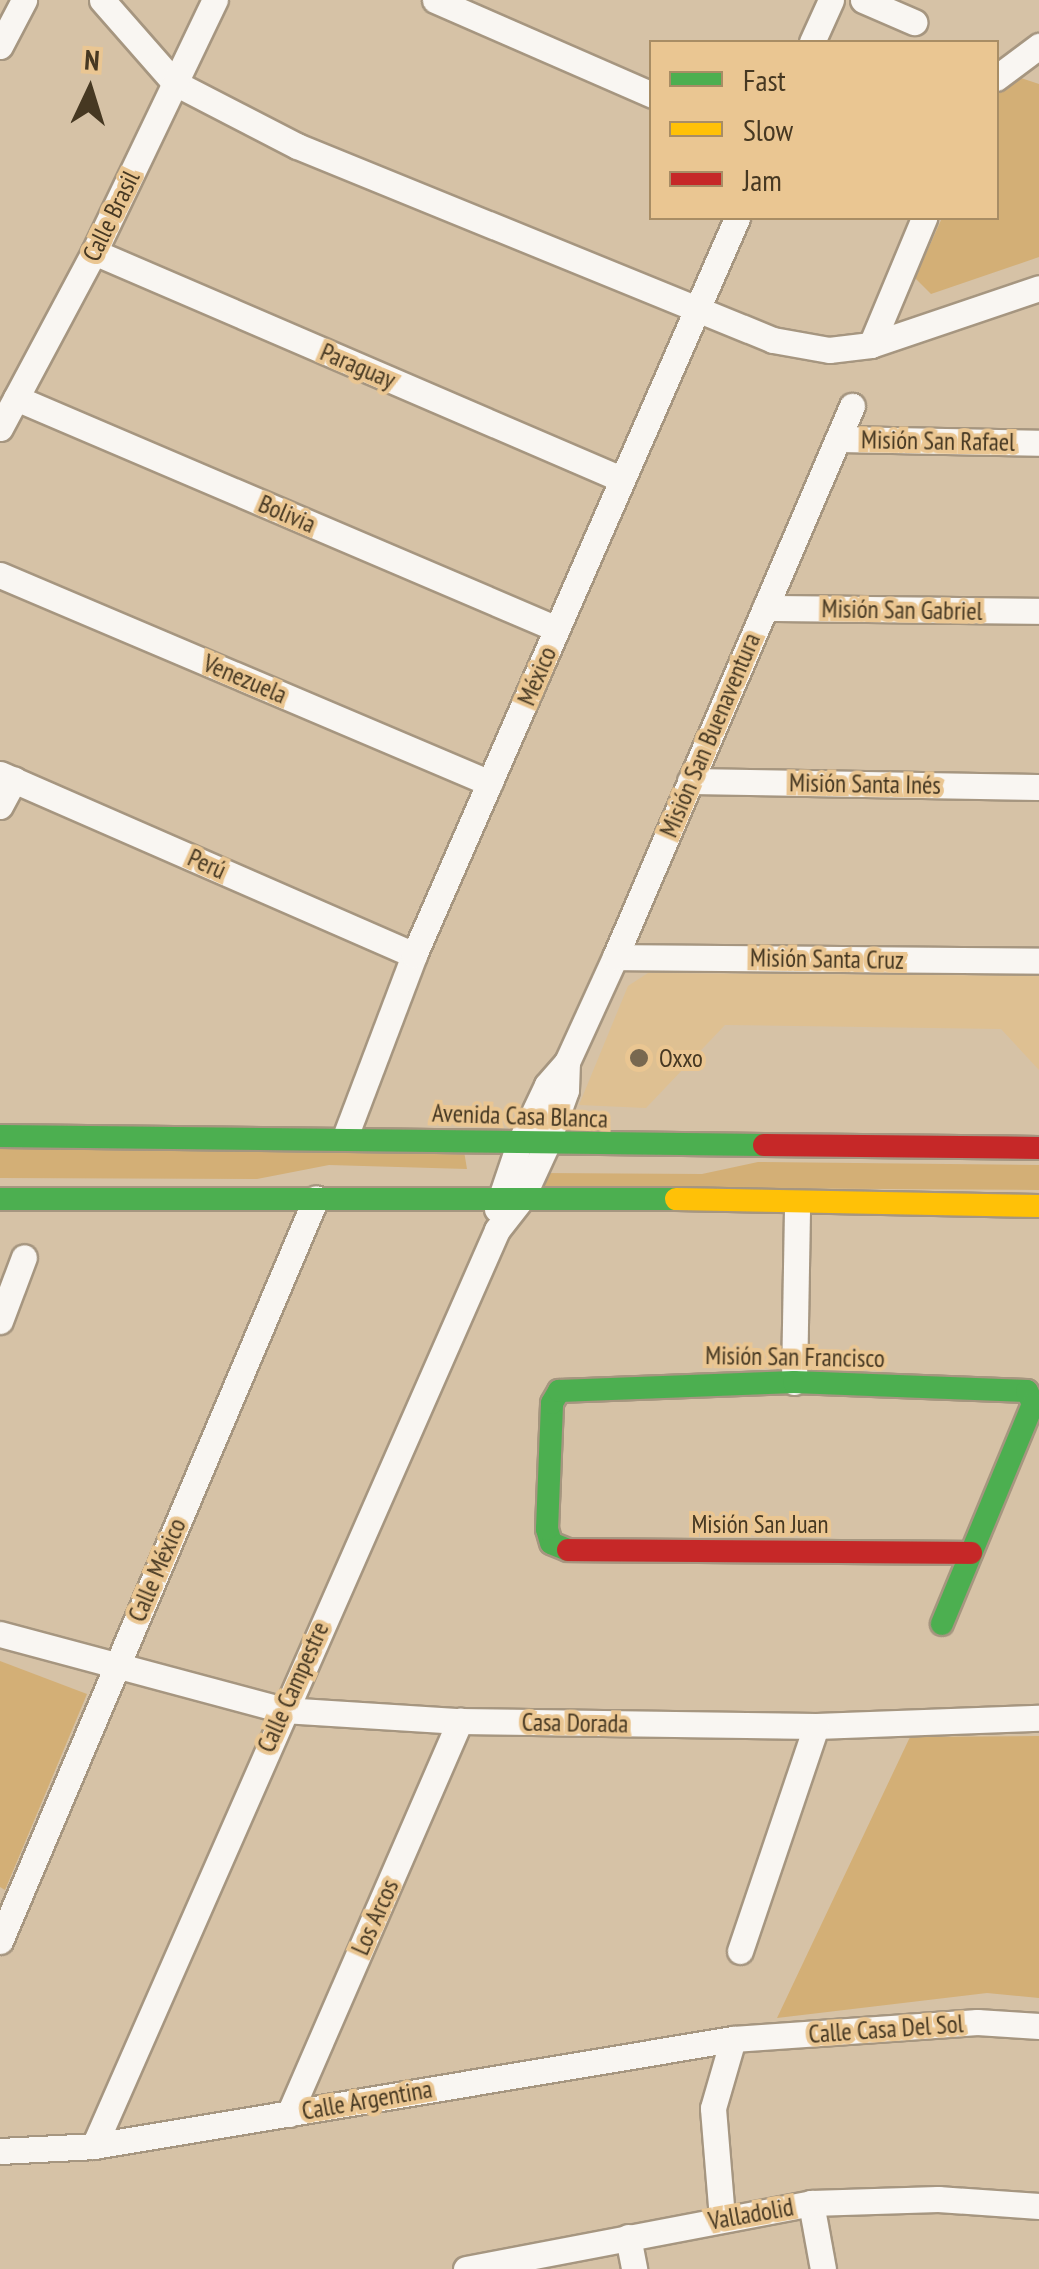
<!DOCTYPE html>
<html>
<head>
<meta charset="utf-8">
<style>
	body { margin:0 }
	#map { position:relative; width:1039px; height:2269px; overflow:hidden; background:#d6c2a6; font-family:"PT Sans Narrow",sans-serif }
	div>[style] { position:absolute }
	.built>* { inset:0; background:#dec092 }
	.green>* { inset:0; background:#d3af76 }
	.roads { filter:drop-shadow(2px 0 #a69680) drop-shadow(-2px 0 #a69680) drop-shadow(0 2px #a69680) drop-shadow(0 -2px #a69680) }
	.street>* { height:25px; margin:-12.5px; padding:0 12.5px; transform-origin:12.5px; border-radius:12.5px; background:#f9f6f2 }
	.fast>* { height:22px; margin:-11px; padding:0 11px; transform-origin:11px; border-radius:11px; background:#4caf50 }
	.slow>* { height:22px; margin:-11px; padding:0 11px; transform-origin:11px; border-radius:11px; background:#ffc107 }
	.jam>* { height:22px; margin:-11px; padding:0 11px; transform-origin:11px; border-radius:11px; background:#c62828 }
	.dots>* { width:28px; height:28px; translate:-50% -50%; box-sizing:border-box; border:5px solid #eac692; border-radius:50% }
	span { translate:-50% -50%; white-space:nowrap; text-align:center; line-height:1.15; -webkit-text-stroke:8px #eac692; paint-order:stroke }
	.street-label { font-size:25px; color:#463822 }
	.poi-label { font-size:25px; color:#463822 }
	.left { translate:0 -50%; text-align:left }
	.legend { position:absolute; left:649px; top:40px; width:350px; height:180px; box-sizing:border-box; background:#eac692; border:2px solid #a88d65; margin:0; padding:12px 18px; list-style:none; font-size:30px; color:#463822 }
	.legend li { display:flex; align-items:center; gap:20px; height:50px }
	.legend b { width:50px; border:2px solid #a88d65 }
	.north { position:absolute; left:40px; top:40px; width:100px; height:100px; -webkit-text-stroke:8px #eac692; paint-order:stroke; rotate:4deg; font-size:28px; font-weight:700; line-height:40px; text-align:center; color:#463822 }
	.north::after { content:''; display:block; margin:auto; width:35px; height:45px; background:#463822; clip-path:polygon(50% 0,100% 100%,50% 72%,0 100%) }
</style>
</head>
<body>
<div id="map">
	<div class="built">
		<i style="clip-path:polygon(648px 973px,1039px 976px,1039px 1070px,1001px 1029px,725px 1025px,646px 1108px,579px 1105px,628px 986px)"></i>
	</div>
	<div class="green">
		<i style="clip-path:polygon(1021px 78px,1039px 84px,1039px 257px,931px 294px,915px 278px,942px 218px,996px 218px,997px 91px)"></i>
		<i style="clip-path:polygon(0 1143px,463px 1145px,467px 1169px,329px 1165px,257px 1179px,0 1178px)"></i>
		<i style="clip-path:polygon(758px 1162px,1039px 1165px,1039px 1190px,543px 1187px,542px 1173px,702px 1174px)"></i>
		<i style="clip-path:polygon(0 1661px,87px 1694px,5px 1890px,0 1887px)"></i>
		<i style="clip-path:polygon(1039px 1736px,1039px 1998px,987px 1993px,777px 2018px,910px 1737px)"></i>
	</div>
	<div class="roads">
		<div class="street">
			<i style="left:102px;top:0;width:111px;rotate:48.7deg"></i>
			<i style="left:175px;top:83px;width:137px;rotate:27.3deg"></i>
			<i style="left:297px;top:146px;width:514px;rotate:22.17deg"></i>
			<i style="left:773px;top:340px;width:57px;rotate:10.1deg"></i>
			<i style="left:829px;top:350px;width:42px;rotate:-6.8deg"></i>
			<i style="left:871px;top:345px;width:177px;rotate:-18.7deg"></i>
			<i style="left:435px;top:0;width:237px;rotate:23.6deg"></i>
			<i style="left:863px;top:0;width:56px;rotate:23.3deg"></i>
			<i style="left:812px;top:42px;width:46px;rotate:-65.7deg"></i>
			<i style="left:0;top:46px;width:52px;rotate:-62.4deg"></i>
			<i style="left:996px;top:78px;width:54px;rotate:-36.7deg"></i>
			<i style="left:94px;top:252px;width:574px;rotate:23.3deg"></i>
			<i style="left:871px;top:345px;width:138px;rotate:-67.3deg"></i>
			<i style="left:16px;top:398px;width:588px;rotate:23.12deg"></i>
			<i style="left:0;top:428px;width:200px;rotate:-61.9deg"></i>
			<i style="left:94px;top:252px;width:280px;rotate:-64.4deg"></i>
			<i style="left:838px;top:439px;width:201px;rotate:1.1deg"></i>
			<i style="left:0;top:575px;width:532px;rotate:23deg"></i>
			<i style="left:765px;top:608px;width:274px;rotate:0.6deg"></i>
			<i style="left:0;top:774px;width:452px;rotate:23.6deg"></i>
			<i style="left:690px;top:781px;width:349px;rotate:1deg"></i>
			<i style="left:0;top:806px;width:30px;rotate:-62deg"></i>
			<i style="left:615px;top:957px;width:424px;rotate:0.5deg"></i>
			<i style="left:345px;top:1137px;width:195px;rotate:-69.2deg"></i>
			<i style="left:414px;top:955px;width:805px;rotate:-66.33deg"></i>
			<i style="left:497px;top:1209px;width:69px;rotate:-71.3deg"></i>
			<i style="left:519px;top:1144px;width:65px;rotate:-64.6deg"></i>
			<i style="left:547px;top:1085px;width:30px;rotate:-49deg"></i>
			<i style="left:567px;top:1062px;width:115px;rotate:-65.4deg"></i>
			<i style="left:615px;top:957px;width:600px;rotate:-66.73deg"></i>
			<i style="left:0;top:1321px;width:68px;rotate:-69.4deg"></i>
			<i style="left:794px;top:1382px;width:177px;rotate:-89deg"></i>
			<i style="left:0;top:1634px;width:293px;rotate:15deg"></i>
			<i style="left:283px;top:1710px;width:177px;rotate:3.6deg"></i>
			<i style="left:460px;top:1721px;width:356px;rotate:0.8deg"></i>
			<i style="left:816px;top:1726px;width:223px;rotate:-2.1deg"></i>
			<i style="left:0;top:1941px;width:807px;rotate:-66.96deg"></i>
			<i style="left:740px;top:1951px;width:237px;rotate:-71.3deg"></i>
			<i style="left:289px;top:2114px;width:429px;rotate:-66.5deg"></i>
			<i style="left:94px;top:2146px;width:1001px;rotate:-66.25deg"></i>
			<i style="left:497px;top:1230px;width:41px;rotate:-52deg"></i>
			<i style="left:522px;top:1198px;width:57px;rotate:-65.2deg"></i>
			<i style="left:546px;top:1146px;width:59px;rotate:-70.3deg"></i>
			<i style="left:566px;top:1090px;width:28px;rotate:-88deg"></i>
			<i style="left:0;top:2151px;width:94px;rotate:-3deg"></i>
			<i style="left:94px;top:2146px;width:648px;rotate:-9.51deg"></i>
			<i style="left:733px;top:2039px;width:245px;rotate:-4deg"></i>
			<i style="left:977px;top:2022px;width:62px;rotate:3.7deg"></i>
			<i style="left:811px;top:2203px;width:67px;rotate:79.7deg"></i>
			<i style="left:722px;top:2218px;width:110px;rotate:-94.7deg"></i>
			<i style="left:713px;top:2108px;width:72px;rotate:-73.8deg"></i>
			<i style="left:628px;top:2237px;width:33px;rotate:79deg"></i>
			<i style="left:466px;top:2269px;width:351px;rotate:-10.8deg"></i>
			<i style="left:811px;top:2203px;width:127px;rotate:-1.8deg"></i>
			<i style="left:938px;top:2199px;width:101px;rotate:4deg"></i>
		</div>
		<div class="fast">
			<i style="left:0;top:1136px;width:764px;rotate:0.67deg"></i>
			<i style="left:0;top:1199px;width:676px"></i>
			<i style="left:568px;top:1550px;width:18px;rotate:-158deg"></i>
			<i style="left:551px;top:1543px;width:15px;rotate:-106deg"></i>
			<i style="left:547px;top:1529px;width:126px;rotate:-87.7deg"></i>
			<i style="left:552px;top:1403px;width:14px;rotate:-60deg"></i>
			<i style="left:559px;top:1391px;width:235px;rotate:-2.2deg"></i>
			<i style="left:794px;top:1382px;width:233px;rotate:2.2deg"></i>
			<i style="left:1027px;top:1391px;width:14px;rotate:65deg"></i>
			<i style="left:1033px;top:1404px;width:238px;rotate:112.5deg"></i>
		</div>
		<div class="slow">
			<i style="left:676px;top:1199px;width:363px;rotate:1.1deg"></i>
		</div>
		<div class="jam">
			<i style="left:764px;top:1145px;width:275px;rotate:0.6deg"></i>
			<i style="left:568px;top:1550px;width:403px;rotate:0.4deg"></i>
		</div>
	</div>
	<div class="dots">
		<i style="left:639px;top:1058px;background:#786850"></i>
	</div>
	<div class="street-label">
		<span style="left:111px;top:216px;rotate:-64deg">Calle Brasil</span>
		<span style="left:358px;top:366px;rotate:23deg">Paraguay</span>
		<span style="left:938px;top:441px;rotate:1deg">Misión San Rafael</span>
		<span style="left:287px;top:514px;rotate:23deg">Bolivia</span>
		<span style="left:902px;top:610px;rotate:1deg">Misión San Gabriel</span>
		<span style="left:537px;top:676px;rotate:-67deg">México</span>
		<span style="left:245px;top:679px;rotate:23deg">Venezuela</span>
		<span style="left:710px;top:735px;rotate:-67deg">Misión San Buenaventura</span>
		<span style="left:865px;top:784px;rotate:1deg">Misión Santa Inés</span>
		<span style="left:207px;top:864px;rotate:24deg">Perú</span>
		<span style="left:827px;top:959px;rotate:1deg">Misión Santa Cruz</span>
		<span style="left:520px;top:1116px;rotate:2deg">Avenida Casa Blanca</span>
		<span style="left:795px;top:1357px;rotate:1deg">Misión San Francisco</span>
		<span style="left:760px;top:1524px">Misión San Juan</span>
		<span style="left:157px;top:1570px;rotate:-67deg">Calle México</span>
		<span style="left:293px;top:1687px;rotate:-66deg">Calle Campestre</span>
		<span style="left:575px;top:1723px;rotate:1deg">Casa Dorada</span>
		<span style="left:375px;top:1917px;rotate:-66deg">Los Arcos</span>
		<span style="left:886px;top:2029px;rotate:-4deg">Calle Casa Del Sol</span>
		<span style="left:367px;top:2100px;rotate:-10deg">Calle Argentina</span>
		<span style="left:751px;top:2214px;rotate:-10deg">Valladolid</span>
	</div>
	<div class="poi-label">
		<span class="left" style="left:659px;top:1058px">Oxxo</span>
	</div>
	<ul class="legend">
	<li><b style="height:12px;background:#4caf50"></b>Fast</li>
	<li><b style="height:12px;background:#ffc107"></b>Slow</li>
	<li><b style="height:12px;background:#c62828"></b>Jam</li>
	</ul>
	<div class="north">N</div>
</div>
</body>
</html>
